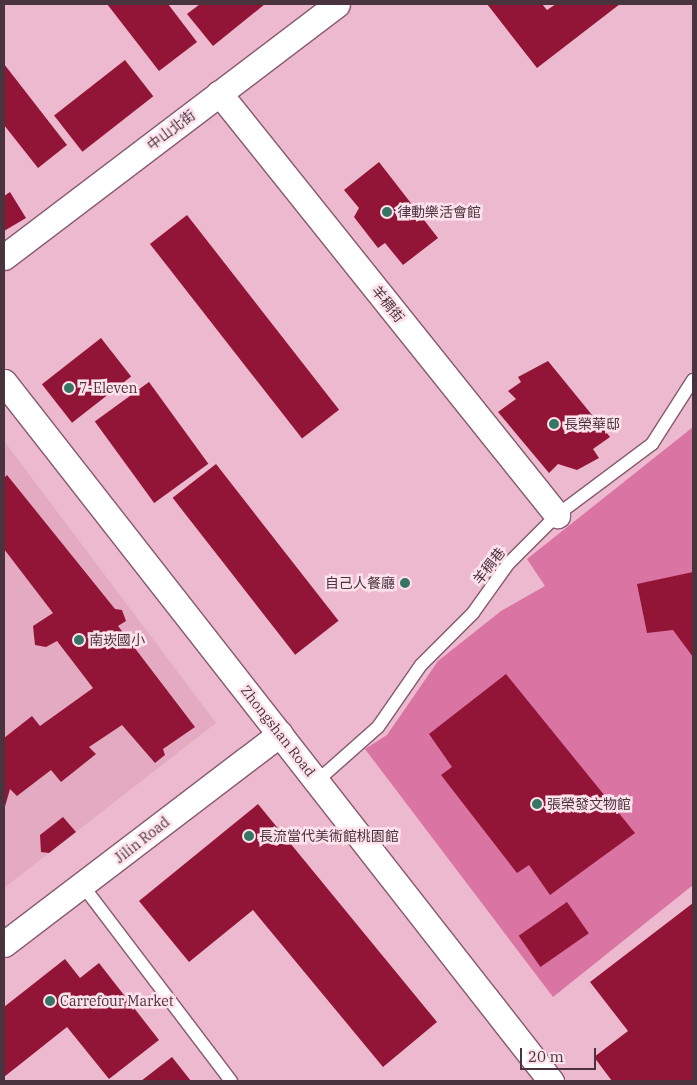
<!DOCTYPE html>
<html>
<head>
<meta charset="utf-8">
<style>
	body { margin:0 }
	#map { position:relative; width:697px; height:1085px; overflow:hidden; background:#ecb9ce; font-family:"IBM Plex Serif","Noto Sans TC",serif }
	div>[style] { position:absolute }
	.built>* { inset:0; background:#e3aac1 }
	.green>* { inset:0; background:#da74a2 }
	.building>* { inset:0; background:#921537; transform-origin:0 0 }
	.roads { filter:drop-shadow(1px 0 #875a6d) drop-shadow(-1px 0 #875a6d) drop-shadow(0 1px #875a6d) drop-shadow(0 -1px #875a6d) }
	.lane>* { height:12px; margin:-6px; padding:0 6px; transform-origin:6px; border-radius:6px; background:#fff }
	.street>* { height:25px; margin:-12.5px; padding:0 12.5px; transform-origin:12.5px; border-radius:12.5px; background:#fff }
	.dots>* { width:14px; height:14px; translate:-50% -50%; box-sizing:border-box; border:2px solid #fde2ec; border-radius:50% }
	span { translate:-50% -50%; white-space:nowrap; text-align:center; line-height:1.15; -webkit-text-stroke:5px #fde2ec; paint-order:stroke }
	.street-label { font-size:14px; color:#49343d }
	.poi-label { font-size:14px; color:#49343d }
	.left { translate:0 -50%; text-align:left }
	.right { translate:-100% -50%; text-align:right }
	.frame { position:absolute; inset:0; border:5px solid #49343d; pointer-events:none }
	.scale { position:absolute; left:520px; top:1048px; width:76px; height:22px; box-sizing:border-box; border:2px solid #49343d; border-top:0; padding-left:6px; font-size:15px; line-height:18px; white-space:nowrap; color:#49343d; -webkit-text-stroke:4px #fde2ec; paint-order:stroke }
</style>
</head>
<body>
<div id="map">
	<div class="built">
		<i style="clip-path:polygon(4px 441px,216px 723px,4px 888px)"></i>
	</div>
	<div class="green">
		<i style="clip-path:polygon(693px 427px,693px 885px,553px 997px,365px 749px,387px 735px,438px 661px,501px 611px,545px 586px,527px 559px)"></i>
	</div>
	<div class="building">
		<i style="clip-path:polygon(107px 4px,168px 4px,197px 42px,159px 71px)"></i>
		<i style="clip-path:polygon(200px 4px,265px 4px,213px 46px,187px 14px)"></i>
		<i style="clip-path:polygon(487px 4px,542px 4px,547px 10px,556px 4px,620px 4px,537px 68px)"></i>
		<i style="left:125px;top:60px;width:46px;height:90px;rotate:52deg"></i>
		<i style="clip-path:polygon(4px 64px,67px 145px,38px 168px,4px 125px)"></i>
		<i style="clip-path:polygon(379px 162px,438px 238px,403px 265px,385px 243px,378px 248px,354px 217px,359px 208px,344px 190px)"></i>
		<i style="clip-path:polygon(10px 192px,26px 218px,4px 231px,4px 196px)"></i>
		<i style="left:187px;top:215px;width:247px;height:47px;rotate:52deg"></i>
		<i style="left:101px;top:338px;width:49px;height:75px;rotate:52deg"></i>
		<i style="clip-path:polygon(548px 361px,610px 437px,593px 449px,599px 458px,577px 470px,558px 464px,549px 473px,498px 412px,516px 399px,508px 391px,521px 382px,518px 377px)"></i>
		<i style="left:149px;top:382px;width:101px;height:67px;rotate:54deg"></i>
		<i style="left:216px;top:464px;width:199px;height:55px;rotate:52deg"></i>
		<i style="clip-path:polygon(7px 475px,115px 609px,122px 610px,126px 621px,118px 626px,195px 727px,163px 749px,165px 755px,155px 763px,122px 725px,89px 747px,96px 754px,61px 782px,51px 770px,17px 796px,10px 789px,4px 810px,4px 738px,32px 716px,40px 726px,93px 688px,57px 641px,46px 647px,35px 645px,33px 626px,53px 613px,4px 549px,4px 478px)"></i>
		<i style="clip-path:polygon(693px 572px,693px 657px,673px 630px,647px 633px,637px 584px)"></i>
		<i style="clip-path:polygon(506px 674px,635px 833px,550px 895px,529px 865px,517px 873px,441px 775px,452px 767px,429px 734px)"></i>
		<i style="clip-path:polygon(258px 804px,437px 1022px,383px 1067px,253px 910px,189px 962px,139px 901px)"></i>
		<i style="clip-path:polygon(63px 817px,76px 832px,49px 853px,41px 852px,40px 835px)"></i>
		<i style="left:567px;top:902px;width:38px;height:59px;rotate:55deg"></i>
		<i style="clip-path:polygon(693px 903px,693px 1081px,612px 1081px,594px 1057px,628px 1031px,590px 982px)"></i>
		<i style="clip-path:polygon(65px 959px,80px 978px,99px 963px,159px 1040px,109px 1079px,67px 1027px,4px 1077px,4px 1007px)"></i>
		<i style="clip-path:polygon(172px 1057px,191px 1081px,141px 1081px)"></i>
	</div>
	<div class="roads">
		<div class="lane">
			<i style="left:317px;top:781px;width:81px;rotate:-41.5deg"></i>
			<i style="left:378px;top:727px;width:75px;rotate:-55.3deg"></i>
			<i style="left:421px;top:665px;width:74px;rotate:-45deg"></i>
			<i style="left:473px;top:613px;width:60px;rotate:-54.5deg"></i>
			<i style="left:508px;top:564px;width:69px;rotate:-45deg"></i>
			<i style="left:557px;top:515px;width:119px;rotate:-36.8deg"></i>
			<i style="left:652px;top:444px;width:76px;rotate:-57.4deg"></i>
			<i style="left:83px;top:886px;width:245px;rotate:52.8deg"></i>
		</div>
		<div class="street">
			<i style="left:219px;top:93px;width:541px;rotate:51.31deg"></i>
			<i style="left:4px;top:257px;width:418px;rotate:-37.2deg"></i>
			<i style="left:4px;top:382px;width:888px;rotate:51.96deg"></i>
			<i style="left:4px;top:944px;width:347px;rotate:-37.3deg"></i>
		</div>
	</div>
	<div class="dots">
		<i style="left:387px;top:212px;background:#367564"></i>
		<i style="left:69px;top:388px;background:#367564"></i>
		<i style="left:554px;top:424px;background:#367564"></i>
		<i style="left:405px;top:583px;background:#367564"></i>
		<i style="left:79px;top:640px;background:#367564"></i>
		<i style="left:537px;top:804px;background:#367564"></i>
		<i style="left:249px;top:836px;background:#367564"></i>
		<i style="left:50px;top:1001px;background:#367564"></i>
	</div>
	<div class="street-label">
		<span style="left:171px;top:130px;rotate:-37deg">中山北街</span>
		<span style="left:388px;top:304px;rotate:51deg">羊稠街</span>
		<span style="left:489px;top:566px;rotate:-52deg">羊稠巷</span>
		<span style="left:278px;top:731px;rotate:52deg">Zhongshan Road</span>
		<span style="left:142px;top:840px;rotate:-38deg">Jilin Road</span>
	</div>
	<div class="poi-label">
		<span class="left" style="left:397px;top:212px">律動樂活會館</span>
		<span class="left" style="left:79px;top:388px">7-Eleven</span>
		<span class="left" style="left:564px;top:424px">長榮華邸</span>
		<span class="right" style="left:395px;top:583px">自己人餐廳</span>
		<span class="left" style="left:89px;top:640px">南崁國小</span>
		<span class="left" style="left:547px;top:804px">張榮發文物館</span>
		<span class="left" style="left:259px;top:836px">長流當代美術館桃園館</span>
		<span class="left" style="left:60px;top:1001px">Carrefour Market</span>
	</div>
	<div class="frame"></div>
	<div class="scale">20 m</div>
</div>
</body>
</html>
